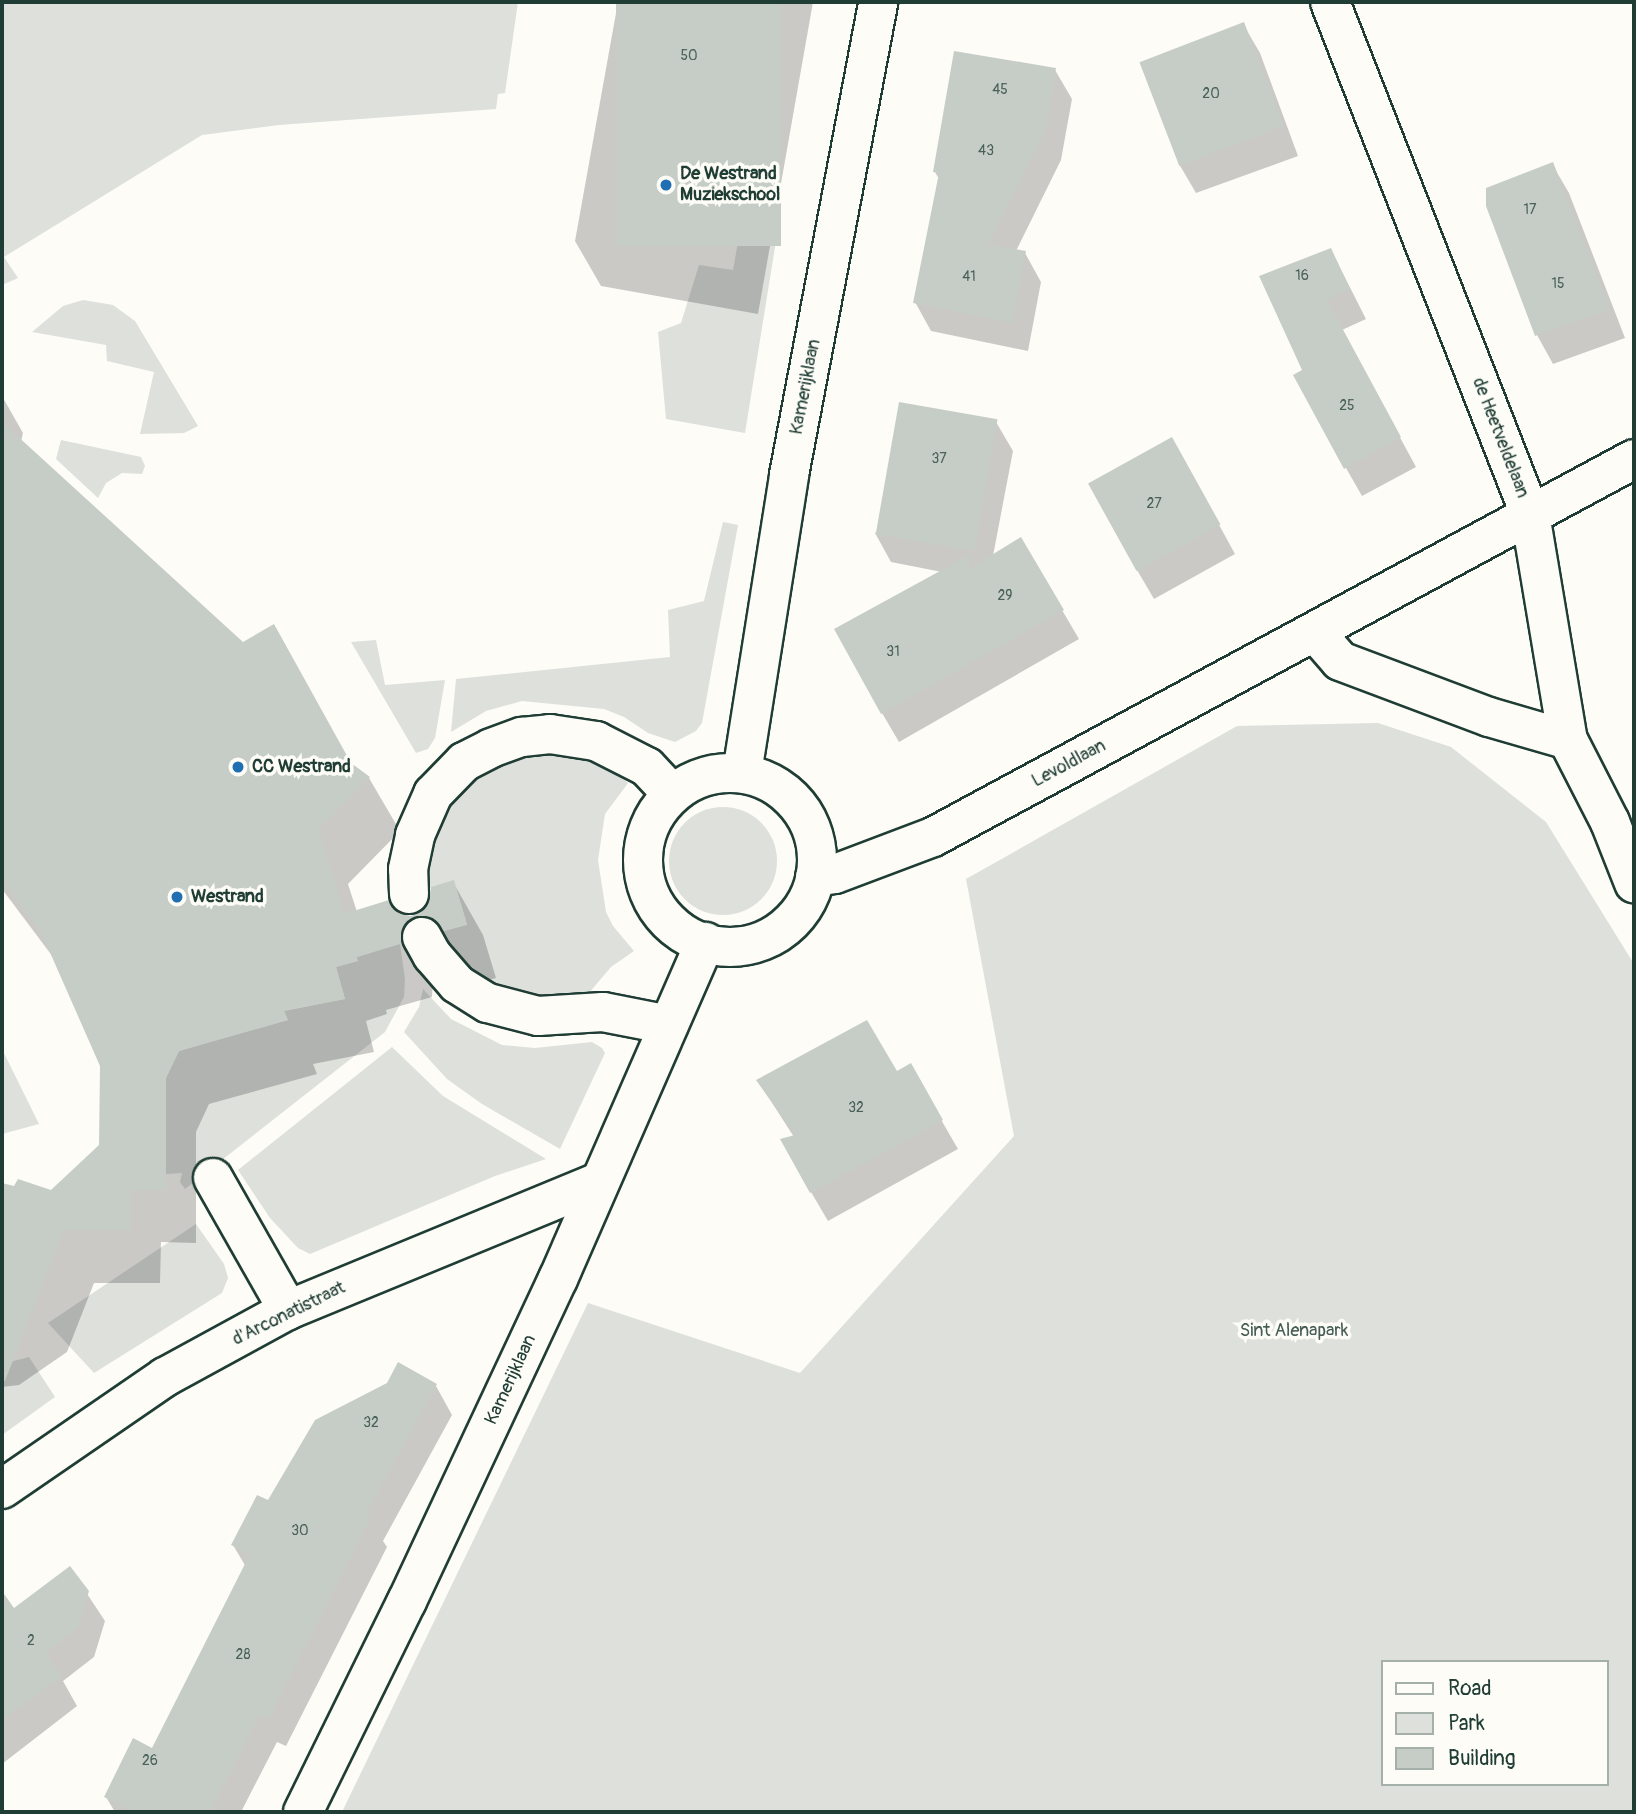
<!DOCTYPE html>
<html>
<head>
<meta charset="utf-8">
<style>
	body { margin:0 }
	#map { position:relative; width:1636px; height:1814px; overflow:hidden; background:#fdfcf7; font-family:Pangolin,sans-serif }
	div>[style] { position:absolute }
	.green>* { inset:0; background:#dde0db }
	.round { border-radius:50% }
	.shadow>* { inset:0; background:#0003 }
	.building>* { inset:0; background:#c6cdc7; transform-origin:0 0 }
	.roads { filter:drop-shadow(2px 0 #1f3d34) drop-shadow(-2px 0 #1f3d34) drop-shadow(0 2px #1f3d34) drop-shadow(0 -2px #1f3d34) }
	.minor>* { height:38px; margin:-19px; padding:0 19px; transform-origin:19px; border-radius:19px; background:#fdfcf7 }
	.minor>.ring { margin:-19px; padding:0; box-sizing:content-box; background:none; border:38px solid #fdfcf7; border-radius:50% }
	.dots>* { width:19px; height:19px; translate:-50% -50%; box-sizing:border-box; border:4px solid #fdfcf7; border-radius:50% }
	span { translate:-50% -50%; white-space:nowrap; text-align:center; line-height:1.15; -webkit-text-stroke:7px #fdfcf7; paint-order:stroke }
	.number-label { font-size:14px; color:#496159 }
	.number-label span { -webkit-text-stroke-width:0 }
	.poi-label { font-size:18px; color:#1f3d34; font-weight:700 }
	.left { translate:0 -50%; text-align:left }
	.street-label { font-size:18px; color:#1f3d34 }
	.park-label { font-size:18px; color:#455e55 }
	.frame { position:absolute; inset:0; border:4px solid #1f3d34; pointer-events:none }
	.legend { position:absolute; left:1381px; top:1660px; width:228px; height:126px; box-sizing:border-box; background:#fdfcf7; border:2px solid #a4b0a9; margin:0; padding:9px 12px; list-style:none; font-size:21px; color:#1f3d34 }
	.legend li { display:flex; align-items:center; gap:14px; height:35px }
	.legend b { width:35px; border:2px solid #a4b0a9 }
</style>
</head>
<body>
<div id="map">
	<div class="green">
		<i style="clip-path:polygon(2px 2px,518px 2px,505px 93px,498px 94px,496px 109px,279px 125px,202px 135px,4px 257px,18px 278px,2px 285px)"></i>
		<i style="clip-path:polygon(740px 231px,758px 233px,776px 241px,745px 433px,666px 419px,658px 332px,681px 323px,699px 265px,733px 270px)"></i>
		<i style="clip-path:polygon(83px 300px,113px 305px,135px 321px,198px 426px,184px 433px,140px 434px,154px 372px,107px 361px,106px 345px,32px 332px,63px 306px)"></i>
		<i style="clip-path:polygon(61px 440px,141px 457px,145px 466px,142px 474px,122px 473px,106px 483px,98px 498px,56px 459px)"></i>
		<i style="clip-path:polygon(723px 522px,738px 525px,702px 723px,696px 731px,675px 742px,648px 733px,624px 717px,604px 709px,522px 701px,486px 711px,451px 732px,456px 679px,670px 657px,668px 610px,704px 601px)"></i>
		<i style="clip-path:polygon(376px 640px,385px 685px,445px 680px,435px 738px,428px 749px,416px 753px,351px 642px)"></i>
		<i style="clip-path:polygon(evenodd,1378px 723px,1451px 747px,1546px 822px,1634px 964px,1634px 1812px,342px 1812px,588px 1303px,800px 1373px,1014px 1136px,966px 879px,1237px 726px,1378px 723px,1382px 1662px,1606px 1662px,1606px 1784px,1382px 1784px,1382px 1662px)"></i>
		<i style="clip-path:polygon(554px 752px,587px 757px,615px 772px,628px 783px,605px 814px,598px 860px,606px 912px,613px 926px,634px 951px,611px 967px,588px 994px,568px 998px,521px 997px,488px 984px,464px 967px,438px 933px,467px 924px,454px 881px,426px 889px,426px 862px,439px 817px,467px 781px,520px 754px)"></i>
		<i class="round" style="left:669px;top:807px;width:108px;height:108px"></i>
		<i style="clip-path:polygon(400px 944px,405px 979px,404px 997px,385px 1032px,185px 1189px,180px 1182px,182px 1173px,166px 1174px,166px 1078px,179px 1051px,288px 1020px,284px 1011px,345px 999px,336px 967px,357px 961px,357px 957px)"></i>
		<i style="clip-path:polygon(423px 989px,451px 1019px,502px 1045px,535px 1048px,592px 1042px,602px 1048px,605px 1053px,560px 1149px,482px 1104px,447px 1079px,404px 1032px,419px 1007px)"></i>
		<i style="clip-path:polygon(392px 1047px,443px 1096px,546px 1159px,495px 1176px,310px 1254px,298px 1248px,270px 1218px,238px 1170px)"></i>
		<i style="clip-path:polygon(2px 1049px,39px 1124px,2px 1134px)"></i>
		<i style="clip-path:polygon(196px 1224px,224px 1264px,228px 1278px,222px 1293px,94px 1373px,48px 1323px)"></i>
		<i style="clip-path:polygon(29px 1357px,55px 1397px,2px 1435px,2px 1364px)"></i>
	</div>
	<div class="shadow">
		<i style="clip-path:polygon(618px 2px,813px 2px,758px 314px,601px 286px,575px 241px)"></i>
		<i style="clip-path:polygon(1243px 24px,1260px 53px,1298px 156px,1196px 193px,1179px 164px)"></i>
		<i style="clip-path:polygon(1055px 70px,1072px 99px,1061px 160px,1016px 251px,1025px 253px,1041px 282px,1028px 351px,931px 331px,915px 302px,939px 179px,935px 172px)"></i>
		<i style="clip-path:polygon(1552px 164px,1569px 193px,1625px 338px,1553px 364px,1537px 335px,1488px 205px)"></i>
		<i style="clip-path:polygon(1331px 250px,1366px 319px,1342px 330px,1416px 467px,1362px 496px,1346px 468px,1304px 371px)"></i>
		<i style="clip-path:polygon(2px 396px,23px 433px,21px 442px,352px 765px,369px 778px,400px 831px,348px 884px,357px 912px,411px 918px,421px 914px,453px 882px,483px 935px,496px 978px,476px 984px,433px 980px,432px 997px,386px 1010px,387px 1014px,366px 1021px,374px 1052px,313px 1064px,317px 1074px,209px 1104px,196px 1132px,196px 1243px,161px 1242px,160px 1283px,94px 1283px,67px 1352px,19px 1385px,2px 1387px,2px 1185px,52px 1192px,101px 1146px,101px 1065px,56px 961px,2px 889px)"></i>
		<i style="clip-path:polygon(996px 422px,1013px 451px,993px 556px,1021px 540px,1079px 639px,899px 742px,882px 713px,942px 572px,891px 562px,875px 533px)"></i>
		<i style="clip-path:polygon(1188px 468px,1235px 554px,1154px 599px,1137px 570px)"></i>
		<i style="clip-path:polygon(910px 1066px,958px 1149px,828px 1221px,811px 1192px,794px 1137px,758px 1081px,896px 1073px)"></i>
		<i style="clip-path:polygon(436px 1386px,452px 1415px,383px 1541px,387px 1547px,286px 1746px,277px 1742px,241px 1812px,115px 1812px,106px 1797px,153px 1750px,246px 1567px,233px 1545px,269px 1502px)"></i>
		<i style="clip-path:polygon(70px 1568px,105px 1621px,94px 1657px,63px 1681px,77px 1706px,2px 1764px,2px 1619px)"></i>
	</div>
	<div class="building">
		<i style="left:616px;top:2px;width:165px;height:244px"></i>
		<i style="left:1244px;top:22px;width:111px;height:112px;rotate:69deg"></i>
		<i style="clip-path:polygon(954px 51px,1056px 68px,1046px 130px,988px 244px,1026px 251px,1012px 323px,913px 303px,939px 173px,933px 172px)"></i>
		<i style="clip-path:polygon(1553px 162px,1610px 309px,1535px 336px,1486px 206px,1486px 188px)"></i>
		<i style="clip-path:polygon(1331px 248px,1350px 289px,1327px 300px,1401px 437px,1344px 469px,1293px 375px,1302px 370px,1259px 276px)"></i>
		<i style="left:899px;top:402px;width:100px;height:134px;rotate:10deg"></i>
		<i style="clip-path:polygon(2px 422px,243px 642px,274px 624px,351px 763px,370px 777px,319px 829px,344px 914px,389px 900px,398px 913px,411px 916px,420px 913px,428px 905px,431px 887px,454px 880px,467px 925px,444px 931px,433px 918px,422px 915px,412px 918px,403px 926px,402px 943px,357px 957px,358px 961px,336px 967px,345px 999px,284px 1011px,288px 1020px,179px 1051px,166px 1078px,166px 1190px,131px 1190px,131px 1230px,64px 1230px,5px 1381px,2px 1380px,2px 1183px,14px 1186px,18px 1179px,51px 1190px,99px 1145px,100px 1066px,41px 932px,2px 880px)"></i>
		<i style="left:1172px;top:437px;width:100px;height:96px;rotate:61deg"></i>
		<i style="clip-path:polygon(1021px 537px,1064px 610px,881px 714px,834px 629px,971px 554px,969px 569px)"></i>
		<i style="clip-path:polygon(867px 1020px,897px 1071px,911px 1063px,943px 1120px,810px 1193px,780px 1139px,795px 1135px,756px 1080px)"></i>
		<i style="clip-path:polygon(398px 1362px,437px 1384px,366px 1514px,371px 1517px,269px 1718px,260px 1714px,210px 1812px,134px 1812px,104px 1797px,133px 1738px,152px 1748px,250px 1554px,231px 1545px,257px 1495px,268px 1500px,315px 1420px,387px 1383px)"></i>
		<i style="clip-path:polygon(70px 1566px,89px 1591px,78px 1628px,45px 1653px,62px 1676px,2px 1721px,2px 1591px,14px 1608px)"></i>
	</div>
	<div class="roads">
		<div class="minor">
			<i style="left:1330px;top:2px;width:550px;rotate:68.66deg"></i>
			<i style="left:1530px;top:514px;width:229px;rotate:80.5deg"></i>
			<i style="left:1568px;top:740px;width:92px;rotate:62.9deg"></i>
			<i style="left:1610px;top:822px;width:66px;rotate:68.5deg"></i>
			<i style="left:1315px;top:632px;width:38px;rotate:49deg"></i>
			<i style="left:1340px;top:661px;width:159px;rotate:20.6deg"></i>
			<i style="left:1489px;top:717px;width:82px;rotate:16.2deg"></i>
			<i style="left:742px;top:773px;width:302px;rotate:-81deg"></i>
			<i style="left:789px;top:475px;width:481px;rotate:-79.3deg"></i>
			<i class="ring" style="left:643px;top:773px;width:136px;height:136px"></i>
			<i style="left:815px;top:877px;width:20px;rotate:-9deg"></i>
			<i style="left:835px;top:874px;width:105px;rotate:-20.7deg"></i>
			<i style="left:933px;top:837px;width:796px;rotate:-28.33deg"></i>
			<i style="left:409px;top:894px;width:25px;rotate:-92deg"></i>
			<i style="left:408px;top:869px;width:35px;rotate:-78deg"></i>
			<i style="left:415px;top:835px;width:45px;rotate:-66.3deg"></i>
			<i style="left:433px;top:794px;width:45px;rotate:-45.9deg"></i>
			<i style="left:464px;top:762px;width:30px;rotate:-27deg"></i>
			<i style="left:491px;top:748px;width:33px;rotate:-20deg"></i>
			<i style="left:522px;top:737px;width:28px;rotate:-6deg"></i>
			<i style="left:550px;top:734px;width:47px;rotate:8.7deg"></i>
			<i style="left:596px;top:741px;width:57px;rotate:27deg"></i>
			<i style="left:647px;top:767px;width:37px;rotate:47deg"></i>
			<i style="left:422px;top:937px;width:21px;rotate:61deg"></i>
			<i style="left:432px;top:955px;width:38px;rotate:49deg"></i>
			<i style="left:457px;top:984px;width:36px;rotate:32deg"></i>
			<i style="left:488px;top:1003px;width:52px;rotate:14.6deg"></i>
			<i style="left:538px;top:1016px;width:65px;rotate:-3.5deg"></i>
			<i style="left:603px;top:1012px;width:67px;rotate:11.1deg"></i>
			<i style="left:213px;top:1178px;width:152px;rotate:60.4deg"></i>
			<i style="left:2px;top:1489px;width:198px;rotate:-34.5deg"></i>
			<i style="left:165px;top:1377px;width:140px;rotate:-28.6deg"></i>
			<i style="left:288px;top:1310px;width:335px;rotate:-22.4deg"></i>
			<i style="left:303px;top:1812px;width:235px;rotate:-63.8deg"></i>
			<i style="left:407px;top:1601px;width:356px;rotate:-64.9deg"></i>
			<i style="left:558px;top:1279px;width:368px;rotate:-66.4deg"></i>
		</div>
	</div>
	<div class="dots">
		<i style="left:666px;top:185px;background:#1f6fb2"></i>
		<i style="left:238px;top:767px;background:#1f6fb2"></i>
		<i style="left:177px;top:897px;background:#1f6fb2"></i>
	</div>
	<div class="number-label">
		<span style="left:689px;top:56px">50</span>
		<span style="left:1000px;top:90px">45</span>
		<span style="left:1211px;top:94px">20</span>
		<span style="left:986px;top:151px">43</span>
		<span style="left:1530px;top:210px">17</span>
		<span style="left:1302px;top:276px">16</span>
		<span style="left:969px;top:277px">41</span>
		<span style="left:1558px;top:284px">15</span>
		<span style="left:1347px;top:406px">25</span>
		<span style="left:939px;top:459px">37</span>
		<span style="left:1154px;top:504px">27</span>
		<span style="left:1005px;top:596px">29</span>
		<span style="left:893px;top:652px">31</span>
		<span style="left:856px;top:1108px">32</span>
		<span style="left:371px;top:1423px">32</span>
		<span style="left:300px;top:1531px">30</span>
		<span style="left:31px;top:1641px">2</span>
		<span style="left:243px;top:1655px">28</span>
		<span style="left:150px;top:1761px">26</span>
	</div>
	<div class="poi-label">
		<span class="left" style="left:680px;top:185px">De Westrand<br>Muziekschool</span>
		<span class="left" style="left:252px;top:767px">CC Westrand</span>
		<span class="left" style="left:191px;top:897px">Westrand</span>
	</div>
	<div class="street-label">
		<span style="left:806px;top:387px;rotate:-79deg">Kamerijklaan</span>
		<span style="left:1500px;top:438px;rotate:69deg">de Heetveldelaan</span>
		<span style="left:1069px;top:764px;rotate:-28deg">Levoldlaan</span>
		<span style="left:289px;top:1314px;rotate:-26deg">d'Arconatistraat</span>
		<span style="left:511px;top:1380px;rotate:-65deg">Kamerijklaan</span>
	</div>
	<div class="park-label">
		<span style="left:1294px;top:1331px">Sint Alenapark</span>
	</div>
	<div class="frame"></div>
	<ul class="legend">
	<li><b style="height:9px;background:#fdfcf7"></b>Road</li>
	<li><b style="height:19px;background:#dde0db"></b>Park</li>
	<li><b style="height:19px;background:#c6cdc7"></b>Building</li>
	</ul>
</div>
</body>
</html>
